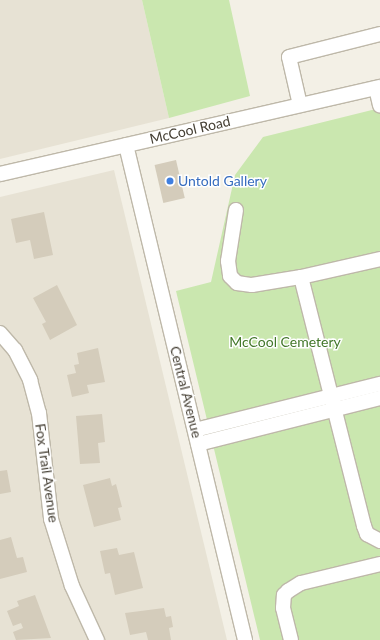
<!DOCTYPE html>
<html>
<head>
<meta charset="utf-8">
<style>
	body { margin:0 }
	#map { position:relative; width:380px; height:640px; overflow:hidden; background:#f3f0e6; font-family:Lato,sans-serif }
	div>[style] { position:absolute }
	.residential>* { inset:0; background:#e7e2d4 }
	.green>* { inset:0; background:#cae7af }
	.building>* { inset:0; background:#d4ccbb; transform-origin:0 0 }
	.roads { filter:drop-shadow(1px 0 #beb8a9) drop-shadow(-1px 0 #beb8a9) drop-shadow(0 1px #beb8a9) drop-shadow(0 -1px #beb8a9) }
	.minor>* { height:14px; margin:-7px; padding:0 7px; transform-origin:7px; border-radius:7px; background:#fff }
	.dots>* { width:11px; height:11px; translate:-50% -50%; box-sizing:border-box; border:2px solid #fff; border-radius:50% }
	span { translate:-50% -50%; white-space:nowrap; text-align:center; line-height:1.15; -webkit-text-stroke:3px #fff; paint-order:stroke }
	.street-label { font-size:14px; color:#464035 }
	.shop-label { font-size:14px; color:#366cbe }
	.left { translate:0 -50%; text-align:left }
	.park-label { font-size:14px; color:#427729 }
</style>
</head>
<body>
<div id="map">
	<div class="residential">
		<i style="clip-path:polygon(0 0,142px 0,169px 118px,0 159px)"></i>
		<i style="clip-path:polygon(114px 170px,227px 640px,0 640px,0 197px)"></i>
	</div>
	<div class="green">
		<i style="clip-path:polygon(142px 0,229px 0,250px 96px,169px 118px)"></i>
		<i style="clip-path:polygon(380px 108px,380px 640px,260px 640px,176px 291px,211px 282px,235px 175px,263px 137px)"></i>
	</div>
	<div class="building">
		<i style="left:176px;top:160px;width:39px;height:22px;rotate:77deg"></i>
		<i style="clip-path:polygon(44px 212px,53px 255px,34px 259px,30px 240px,16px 243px,11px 219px)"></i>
		<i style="clip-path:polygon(57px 285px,77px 325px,50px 340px,42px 324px,46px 322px,33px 298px)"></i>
		<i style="clip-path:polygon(98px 348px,105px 382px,87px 385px,89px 393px,72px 397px,67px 375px,76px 373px,74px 365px,79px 364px,77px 353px)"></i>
		<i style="clip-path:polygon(102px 414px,105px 442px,98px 443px,100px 463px,80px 464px,76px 416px)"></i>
		<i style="clip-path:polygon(7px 470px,11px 492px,0 494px,0 471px)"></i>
		<i style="clip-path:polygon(110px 478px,112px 486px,116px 484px,122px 507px,118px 508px,121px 520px,94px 527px,83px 485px)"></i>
		<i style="clip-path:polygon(11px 537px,17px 558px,23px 557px,27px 572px,0 579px,0 540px)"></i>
		<i style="clip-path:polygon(117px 548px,119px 555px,134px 552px,143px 588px,115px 595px,110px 573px,105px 574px,100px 551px)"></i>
		<i style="clip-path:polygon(35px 595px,51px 638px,16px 640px,13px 632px,23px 628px,21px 623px,13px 626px,7px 611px,19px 606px,17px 601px)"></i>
		<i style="clip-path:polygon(164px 608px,166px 617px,171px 616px,173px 627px,169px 628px,171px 640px,148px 640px,146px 632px,130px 635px,125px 613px)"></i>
	</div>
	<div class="roads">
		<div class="minor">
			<i style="left:376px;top:88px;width:18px;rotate:77deg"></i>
			<i style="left:300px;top:105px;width:49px;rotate:-102.9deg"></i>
			<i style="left:289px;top:57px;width:94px;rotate:-14.2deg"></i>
			<i style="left:126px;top:145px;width:509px;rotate:76.48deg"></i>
			<i style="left:0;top:174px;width:390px;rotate:-12.9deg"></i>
			<i style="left:236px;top:210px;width:52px;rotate:98.9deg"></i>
			<i style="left:228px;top:261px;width:15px;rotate:82deg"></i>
			<i style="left:230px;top:276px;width:10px;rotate:45deg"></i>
			<i style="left:237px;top:283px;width:15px;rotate:8deg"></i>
			<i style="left:252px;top:285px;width:50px;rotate:-9.3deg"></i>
			<i style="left:301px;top:277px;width:81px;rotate:-12.8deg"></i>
			<i style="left:301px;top:277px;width:257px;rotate:75.8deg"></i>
			<i style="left:364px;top:526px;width:9px;rotate:69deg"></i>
			<i style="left:367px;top:534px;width:15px;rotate:28deg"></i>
			<i style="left:0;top:333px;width:23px;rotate:49deg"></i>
			<i style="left:15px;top:350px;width:34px;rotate:63deg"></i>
			<i style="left:30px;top:380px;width:34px;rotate:75deg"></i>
			<i style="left:39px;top:413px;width:107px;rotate:83.5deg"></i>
			<i style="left:51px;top:519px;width:70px;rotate:72.6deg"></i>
			<i style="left:72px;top:586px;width:60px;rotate:65.2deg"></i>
			<i style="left:195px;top:430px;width:191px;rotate:-14deg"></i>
			<i style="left:198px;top:444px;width:188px;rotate:-14.2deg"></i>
			<i style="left:291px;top:640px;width:33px;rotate:-104deg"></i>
			<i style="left:283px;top:608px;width:13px;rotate:-86deg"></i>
			<i style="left:284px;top:595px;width:6px;rotate:-45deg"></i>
			<i style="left:288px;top:591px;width:15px;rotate:-32deg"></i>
			<i style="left:301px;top:583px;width:81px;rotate:-13.5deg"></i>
		</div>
	</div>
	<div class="dots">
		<i style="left:170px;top:181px;background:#3f7fe0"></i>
	</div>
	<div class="street-label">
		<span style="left:190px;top:130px;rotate:-13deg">McCool Road</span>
		<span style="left:186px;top:392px;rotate:76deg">Central Avenue</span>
		<span style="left:47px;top:473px;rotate:82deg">Fox Trail Avenue</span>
	</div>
	<div class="shop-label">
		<span class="left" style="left:178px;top:181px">Untold Gallery</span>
	</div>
	<div class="park-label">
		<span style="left:285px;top:342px">McCool Cemetery</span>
	</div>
</div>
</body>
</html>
